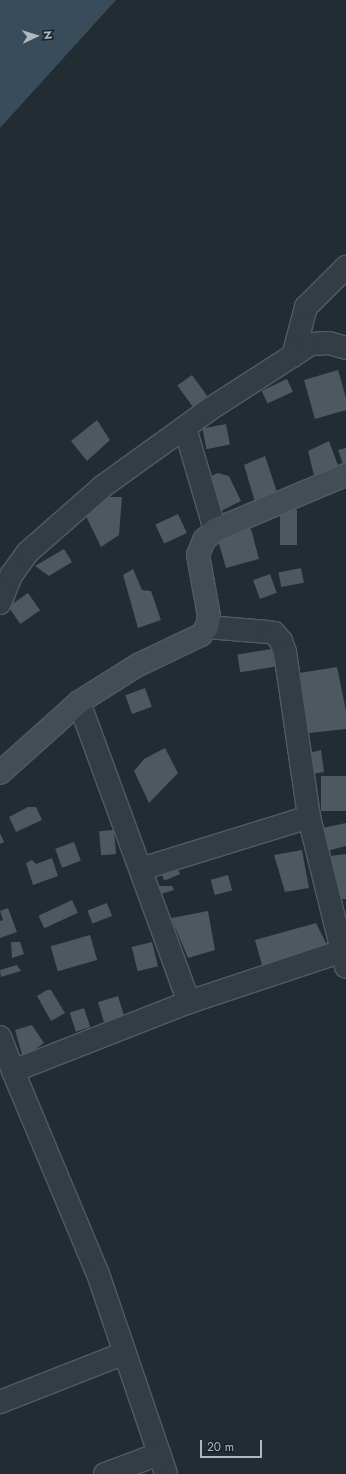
<!DOCTYPE html>
<html>
<head>
<meta charset="utf-8">
<style>
	body { margin:0 }
	#map { position:relative; width:346px; height:1474px; overflow:hidden; background:#222c33; font-family:Jost,sans-serif }
	div>[style] { position:absolute }
	.water>* { inset:0; background:#394c5b }
	.building>* { inset:0; background:#4d5861; transform-origin:0 0 }
	.roads { filter:drop-shadow(1px 0 #525b62) drop-shadow(-1px 0 #525b62) drop-shadow(0 1px #525b62) drop-shadow(0 -1px #525b62) }
	.street>* { height:22px; margin:-11px; padding:0 11px; transform-origin:11px; border-radius:11px; background:#353d44 }
	.secondary>* { height:22px; margin:-11px; padding:0 11px; transform-origin:11px; border-radius:11px; background:#434d56 }
	span { translate:-50% -50%; white-space:nowrap; text-align:center; line-height:1.15; -webkit-text-stroke:3px #1a2228; paint-order:stroke }
	.north { position:absolute; left:16px; top:16px; width:40px; height:40px; -webkit-text-stroke:3px #1a2228; paint-order:stroke; rotate:86deg; font-size:11px; font-weight:700; line-height:16px; text-align:center; color:#afb8c1 }
	.north::after { content:''; display:block; margin:auto; width:14px; height:18px; background:#afb8c1; clip-path:polygon(50% 0,100% 100%,50% 72%,0 100%) }
	.scale { position:absolute; left:200px; top:1440px; width:62px; height:18px; box-sizing:border-box; border:2px solid #afb8c1; border-top:0; padding-left:5px; font-size:12px; line-height:14px; white-space:nowrap; color:#afb8c1; -webkit-text-stroke:3px #1a2228; paint-order:stroke }
</style>
</head>
<body>
<div id="map">
	<div class="water">
		<i style="clip-path:polygon(0 0,116px 0,0 128px)"></i>
	</div>
	<div class="building">
		<i style="clip-path:polygon(338px 370px,346px 398px,346px 410px,315px 419px,304px 380px)"></i>
		<i style="left:192px;top:375px;width:29px;height:18px;rotate:54deg"></i>
		<i style="left:287px;top:379px;width:14px;height:28px;rotate:65deg"></i>
		<i style="clip-path:polygon(97px 420px,110px 440px,87px 461px,71px 441px)"></i>
		<i style="left:226px;top:424px;width:21px;height:24px;rotate:79deg"></i>
		<i style="clip-path:polygon(329px 441px,340px 471px,315px 479px,308px 451px)"></i>
		<i style="clip-path:polygon(346px 448px,346px 467px,344px 467px,338px 450px)"></i>
		<i style="clip-path:polygon(265px 456px,277px 492px,255px 502px,244px 465px)"></i>
		<i style="clip-path:polygon(218px 473px,229px 476px,241px 501px,221px 511px,205px 479px)"></i>
		<i style="clip-path:polygon(99px 497px,122px 497px,119px 535px,101px 547px,84px 512px)"></i>
		<i style="left:280px;top:510px;width:17px;height:35px"></i>
		<i style="left:178px;top:514px;width:21px;height:25px;rotate:65deg"></i>
		<i style="clip-path:polygon(245px 529px,251px 529px,259px 559px,226px 568px,217px 537px)"></i>
		<i style="clip-path:polygon(64px 549px,72px 562px,49px 576px,35px 566px)"></i>
		<i style="left:301px;top:568px;width:15px;height:23px;rotate:79deg"></i>
		<i style="clip-path:polygon(133px 569px,142px 590px,151px 591px,161px 620px,138px 628px,123px 575px)"></i>
		<i style="left:270px;top:574px;width:20px;height:18px;rotate:70deg"></i>
		<i style="left:28px;top:593px;width:21px;height:24px;rotate:55deg"></i>
		<i style="left:272px;top:649px;width:18px;height:35px;rotate:81deg"></i>
		<i style="clip-path:polygon(337px 667px,346px 711px,346px 729px,301px 734px,293px 674px)"></i>
		<i style="left:145px;top:688px;width:20px;height:21px;rotate:70deg"></i>
		<i style="clip-path:polygon(165px 748px,178px 773px,149px 803px,134px 771px,144px 759px)"></i>
		<i style="clip-path:polygon(321px 750px,324px 772px,306px 775px,304px 754px)"></i>
		<i style="left:346px;top:776px;width:35px;height:25px;rotate:90deg"></i>
		<i style="clip-path:polygon(28px 807px,36px 807px,42px 820px,16px 832px,9px 817px)"></i>
		<i style="clip-path:polygon(346px 823px,346px 846px,323px 852px,317px 829px)"></i>
		<i style="left:114px;top:830px;width:24px;height:15px;rotate:85deg"></i>
		<i style="clip-path:polygon(0 833px,4px 842px,0 844px)"></i>
		<i style="left:74px;top:842px;width:20px;height:20px;rotate:70deg"></i>
		<i style="clip-path:polygon(302px 850px,309px 888px,285px 892px,274px 855px)"></i>
		<i style="clip-path:polygon(346px 854px,346px 899px,335px 900px,322px 857px)"></i>
		<i style="clip-path:polygon(52px 858px,58px 876px,33px 885px,26px 863px,32px 860px,36px 864px)"></i>
		<i style="left:176px;top:864px;width:11px;height:17px;rotate:68deg"></i>
		<i style="left:228px;top:875px;width:16px;height:18px;rotate:75deg"></i>
		<i style="clip-path:polygon(155px 886px,172px 886px,174px 890px,158px 895px)"></i>
		<i style="left:72px;top:900px;width:14px;height:37px;rotate:65deg"></i>
		<i style="left:107px;top:903px;width:14px;height:21px;rotate:69deg"></i>
		<i style="clip-path:polygon(8px 908px,17px 932px,0 938px,0 921px,3px 920px,0 911px)"></i>
		<i style="clip-path:polygon(208px 911px,215px 950px,188px 958px,171px 918px)"></i>
		<i style="clip-path:polygon(316px 923px,329px 949px,262px 965px,255px 940px)"></i>
		<i style="left:90px;top:935px;width:26px;height:41px;rotate:74deg"></i>
		<i style="clip-path:polygon(11px 942px,20px 942px,24px 954px,12px 958px)"></i>
		<i style="left:152px;top:942px;width:25px;height:21px;rotate:76deg"></i>
		<i style="clip-path:polygon(17px 965px,21px 971px,1px 977px,0 970px)"></i>
		<i style="clip-path:polygon(47px 990px,51px 990px,65px 1013px,51px 1021px,37px 996px)"></i>
		<i style="left:118px;top:996px;width:21px;height:21px;rotate:73deg"></i>
		<i style="left:84px;top:1008px;width:20px;height:15px;rotate:72deg"></i>
		<i style="clip-path:polygon(32px 1025px,44px 1043px,23px 1058px,15px 1030px)"></i>
	</div>
	<div class="roads">
		<div class="street">
			<i style="left:293px;top:356px;width:51px;rotate:-75.1deg"></i>
			<i style="left:306px;top:307px;width:57px;rotate:-45deg"></i>
			<i style="left:185px;top:428px;width:106px;rotate:73.6deg"></i>
			<i style="left:0;top:603px;width:31px;rotate:-68deg"></i>
			<i style="left:12px;top:574px;width:26px;rotate:-54deg"></i>
			<i style="left:27px;top:553px;width:100px;rotate:-41.3deg"></i>
			<i style="left:102px;top:487px;width:133px;rotate:-35.8deg"></i>
			<i style="left:210px;top:409px;width:120px;rotate:-32.8deg"></i>
			<i style="left:311px;top:344px;width:18px;rotate:-3deg"></i>
			<i style="left:329px;top:343px;width:18px;rotate:16deg"></i>
			<i style="left:207px;top:627px;width:61px;rotate:4.7deg"></i>
			<i style="left:268px;top:632px;width:6px;rotate:9deg"></i>
			<i style="left:274px;top:633px;width:11px;rotate:49deg"></i>
			<i style="left:281px;top:641px;width:12px;rotate:70deg"></i>
			<i style="left:285px;top:652px;width:167px;rotate:81.7deg"></i>
			<i style="left:309px;top:817px;width:154px;rotate:76.1deg"></i>
			<i style="left:79px;top:702px;width:320px;rotate:69.9deg"></i>
			<i style="left:141px;top:869px;width:176px;rotate:-17.2deg"></i>
			<i style="left:0;top:1037px;width:36px;rotate:69deg"></i>
			<i style="left:13px;top:1071px;width:220px;rotate:67.3deg"></i>
			<i style="left:98px;top:1274px;width:211px;rotate:71.2deg"></i>
			<i style="left:13px;top:1071px;width:189px;rotate:-21.4deg"></i>
			<i style="left:189px;top:1002px;width:161px;rotate:-18.4deg"></i>
			<i style="left:0;top:1402px;width:134px;rotate:-21.4deg"></i>
			<i style="left:105px;top:1474px;width:58px;rotate:-20.3deg"></i>
		</div>
		<div class="secondary">
			<i style="left:0;top:773px;width:106px;rotate:-41.9deg"></i>
			<i style="left:79px;top:702px;width:70px;rotate:-32.1deg"></i>
			<i style="left:138px;top:665px;width:70px;rotate:-25.5deg"></i>
			<i style="left:201px;top:635px;width:10px;rotate:-53deg"></i>
			<i style="left:207px;top:627px;width:11px;rotate:-80deg"></i>
			<i style="left:209px;top:616px;width:62px;rotate:-100.2deg"></i>
			<i style="left:198px;top:555px;width:16px;rotate:-68deg"></i>
			<i style="left:204px;top:540px;width:15px;rotate:-42deg"></i>
			<i style="left:215px;top:530px;width:142px;rotate:-22.8deg"></i>
		</div>
	</div>
	<div class="north">N</div>
	<div class="scale">20 m</div>
</div>
</body>
</html>
